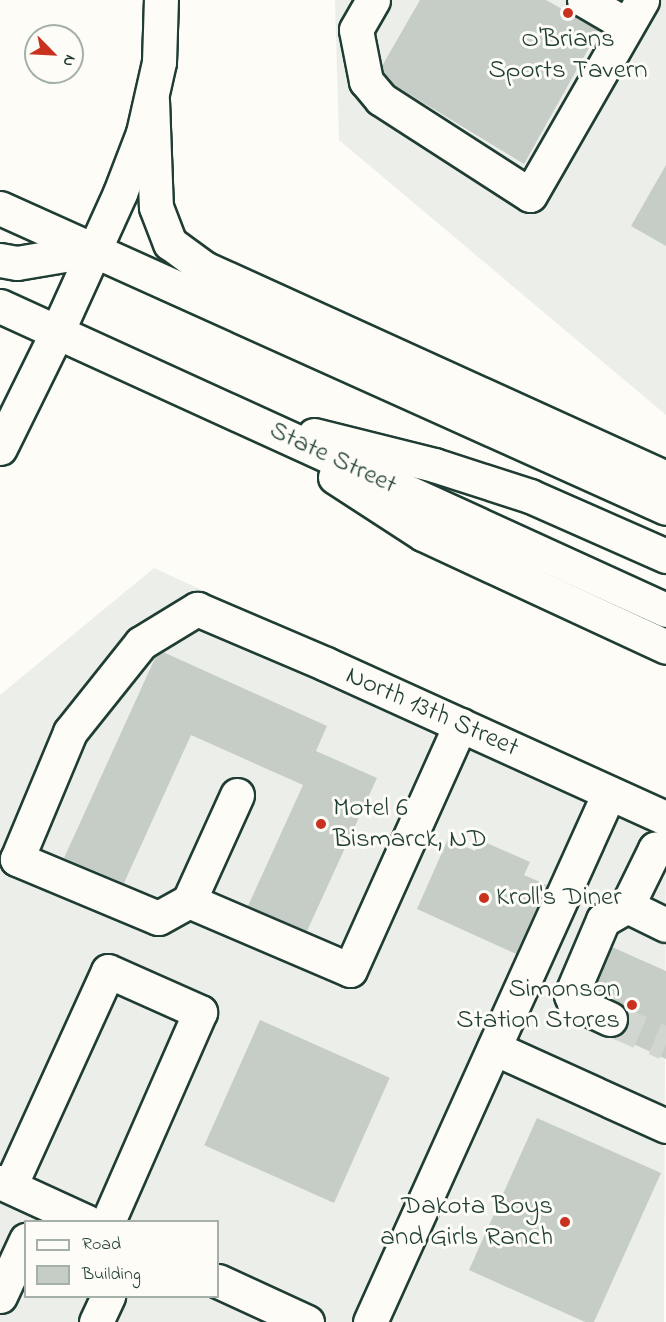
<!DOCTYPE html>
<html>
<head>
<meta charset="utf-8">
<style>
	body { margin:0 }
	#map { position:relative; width:666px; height:1322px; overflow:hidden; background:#fdfcf7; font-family:"Indie Flower",sans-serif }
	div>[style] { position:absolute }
	.built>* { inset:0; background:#eceee9 }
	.building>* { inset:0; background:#c6cdc7; transform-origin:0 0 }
	.minor-tunnel>* { height:33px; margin-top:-16.5px; transform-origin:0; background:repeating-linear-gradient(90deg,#d1d6d0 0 33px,transparent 0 49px) }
	.roads { filter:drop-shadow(2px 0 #1f3d34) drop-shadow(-2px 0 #1f3d34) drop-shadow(0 2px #1f3d34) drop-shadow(0 -2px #1f3d34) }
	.minor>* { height:33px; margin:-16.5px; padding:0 16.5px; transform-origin:16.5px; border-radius:16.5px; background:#fdfcf7 }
	.highway>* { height:33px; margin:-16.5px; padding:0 16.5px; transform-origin:16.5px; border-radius:16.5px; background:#fdfcf7 }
	.dots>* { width:16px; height:16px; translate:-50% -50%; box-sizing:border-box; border:3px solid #fdfcf7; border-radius:50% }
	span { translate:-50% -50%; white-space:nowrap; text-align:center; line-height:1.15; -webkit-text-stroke:6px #fdfcf7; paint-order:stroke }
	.poi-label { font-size:27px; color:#1f3d34 }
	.left { translate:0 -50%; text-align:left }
	.right { translate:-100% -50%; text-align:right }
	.street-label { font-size:27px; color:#1f3d34 }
	.legend { position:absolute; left:24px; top:1220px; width:195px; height:78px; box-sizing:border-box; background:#fdfcf7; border:2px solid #a4b0a9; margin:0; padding:8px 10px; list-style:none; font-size:18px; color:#1f3d34 }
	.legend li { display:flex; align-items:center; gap:12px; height:30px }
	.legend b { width:30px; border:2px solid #a4b0a9 }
	.north { position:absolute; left:24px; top:24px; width:60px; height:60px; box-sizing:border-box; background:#fdfcf7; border:2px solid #a4b0a9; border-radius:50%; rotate:114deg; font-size:16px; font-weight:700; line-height:24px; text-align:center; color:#1f3d34 }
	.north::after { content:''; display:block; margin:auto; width:21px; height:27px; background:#c8321e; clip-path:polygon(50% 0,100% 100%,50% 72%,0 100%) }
</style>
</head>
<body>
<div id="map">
	<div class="built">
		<i style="clip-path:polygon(335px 0,666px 0,666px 415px,339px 140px)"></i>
		<i style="clip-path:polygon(evenodd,154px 568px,666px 802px,664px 1322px,0 1322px,0 695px,154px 568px,26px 1222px,218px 1222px,218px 1296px,26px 1296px,26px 1222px)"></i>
	</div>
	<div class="building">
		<i style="clip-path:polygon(420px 0,546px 0,599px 30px,524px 164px,394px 85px,383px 73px,382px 66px)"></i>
		<i style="clip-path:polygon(666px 165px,666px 246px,631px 226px)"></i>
		<i style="clip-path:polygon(163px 652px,327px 726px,316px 751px,377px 778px,307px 931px,248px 906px,303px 785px,191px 735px,124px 883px,64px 858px,156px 656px)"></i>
		<i style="clip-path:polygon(448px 839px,475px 851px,480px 840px,530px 862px,524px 875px,547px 885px,516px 954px,417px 909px)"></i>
		<i style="clip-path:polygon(612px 947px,666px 971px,666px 1059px,616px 1036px,627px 1026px,629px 1018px,626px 1009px,593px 990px)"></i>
		<i style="left:260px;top:1020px;width:142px;height:137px;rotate:24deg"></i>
		<i style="clip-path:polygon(537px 1118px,661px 1173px,594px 1322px,585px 1322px,469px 1270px)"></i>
	</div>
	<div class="minor-tunnel">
		<i style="left:610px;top:1019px;width:61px;rotate:23.2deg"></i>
	</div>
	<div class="roads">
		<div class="minor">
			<i style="left:373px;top:0;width:34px;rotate:120deg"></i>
			<i style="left:356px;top:30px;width:52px;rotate:78.9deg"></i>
			<i style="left:366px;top:81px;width:23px;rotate:50deg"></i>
			<i style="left:381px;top:99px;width:177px;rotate:32.8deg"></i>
			<i style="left:530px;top:195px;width:225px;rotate:-60.1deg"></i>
			<i style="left:584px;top:0;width:50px;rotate:30.2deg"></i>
			<i style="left:237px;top:795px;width:116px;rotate:114.4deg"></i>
			<i style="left:189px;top:901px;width:175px;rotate:23.2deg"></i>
			<i style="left:350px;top:970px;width:269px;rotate:-65.8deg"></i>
			<i style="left:189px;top:901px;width:35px;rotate:151deg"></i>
			<i style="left:158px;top:918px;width:153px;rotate:-157.3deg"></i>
			<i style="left:17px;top:859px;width:138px;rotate:-67.3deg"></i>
			<i style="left:70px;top:732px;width:114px;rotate:-51.4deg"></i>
			<i style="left:141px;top:643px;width:66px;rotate:-31.3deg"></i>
			<i style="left:197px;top:609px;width:140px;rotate:23.1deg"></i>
			<i style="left:326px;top:664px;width:373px;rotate:24.4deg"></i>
			<i style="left:627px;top:906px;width:43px;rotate:26deg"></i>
			<i style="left:610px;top:1019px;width:40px;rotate:-155deg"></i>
			<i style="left:574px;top:1002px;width:8px;rotate:-113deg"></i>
			<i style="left:571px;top:995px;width:82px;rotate:-66.9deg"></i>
			<i style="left:603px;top:920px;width:28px;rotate:-30deg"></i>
			<i style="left:627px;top:906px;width:64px;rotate:-63.8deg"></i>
			<i style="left:655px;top:849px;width:11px;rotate:-5deg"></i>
			<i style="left:494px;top:1048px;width:189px;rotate:24.4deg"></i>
			<i style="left:0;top:1182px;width:96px;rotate:24.7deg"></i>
			<i style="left:10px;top:1186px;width:236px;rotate:-65.5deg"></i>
			<i style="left:108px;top:971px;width:101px;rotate:24deg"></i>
			<i style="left:200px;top:1012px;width:229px;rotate:113.7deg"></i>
			<i style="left:218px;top:1281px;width:98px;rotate:24.7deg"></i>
			<i style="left:0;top:1296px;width:62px;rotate:-65.1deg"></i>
			<i style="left:96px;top:1322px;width:29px;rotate:-65deg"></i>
			<i style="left:370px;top:1322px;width:580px;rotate:-65.69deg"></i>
		</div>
		<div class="highway">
			<i style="left:152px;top:100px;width:107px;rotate:87.9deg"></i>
			<i style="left:156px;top:207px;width:39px;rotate:69deg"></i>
			<i style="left:170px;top:243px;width:42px;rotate:36.3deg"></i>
			<i style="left:204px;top:268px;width:507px;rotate:24.44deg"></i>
			<i style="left:0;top:208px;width:730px;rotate:24.25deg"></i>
			<i style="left:0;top:260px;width:17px;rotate:10deg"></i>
			<i style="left:17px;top:263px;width:78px;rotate:-9.6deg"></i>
			<i style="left:0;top:306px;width:732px;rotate:24.53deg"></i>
			<i style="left:314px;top:435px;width:124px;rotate:14deg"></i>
			<i style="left:434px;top:465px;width:101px;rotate:17.9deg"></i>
			<i style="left:530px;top:496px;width:149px;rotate:23.8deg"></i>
			<i style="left:0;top:448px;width:129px;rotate:-63.8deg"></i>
			<i style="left:57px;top:332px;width:153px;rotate:-65.6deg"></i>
			<i style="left:120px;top:193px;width:64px;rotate:-69deg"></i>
			<i style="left:143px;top:133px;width:73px;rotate:-77.3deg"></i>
			<i style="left:159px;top:62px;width:62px;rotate:-88.2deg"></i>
			<i style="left:335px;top:477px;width:105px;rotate:32.9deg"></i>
			<i style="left:423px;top:534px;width:268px;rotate:24.9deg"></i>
		</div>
	</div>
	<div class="dots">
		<i style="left:568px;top:13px;background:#c8321e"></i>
		<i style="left:321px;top:824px;background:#c8321e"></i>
		<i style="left:484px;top:898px;background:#c8321e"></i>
		<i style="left:632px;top:1005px;background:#c8321e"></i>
		<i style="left:565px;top:1222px;background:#c8321e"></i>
	</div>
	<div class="poi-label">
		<span style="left:568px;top:55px">O'Brians<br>Sports Tavern</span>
		<span class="left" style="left:333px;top:824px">Motel 6<br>Bismarck, ND</span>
		<span class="left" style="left:496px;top:898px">Kroll's Diner</span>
		<span class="right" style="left:620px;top:1005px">Simonson<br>Station Stores</span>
		<span class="right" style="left:553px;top:1222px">Dakota Boys<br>and Girls Ranch</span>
	</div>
	<div class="street-label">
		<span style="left:333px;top:458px;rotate:25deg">State Street</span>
		<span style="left:432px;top:712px;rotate:24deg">North 13th Street</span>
	</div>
	<ul class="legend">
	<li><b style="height:8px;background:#fdfcf7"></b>Road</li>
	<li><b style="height:16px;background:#c6cdc7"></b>Building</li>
	</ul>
	<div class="north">N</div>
</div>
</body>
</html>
